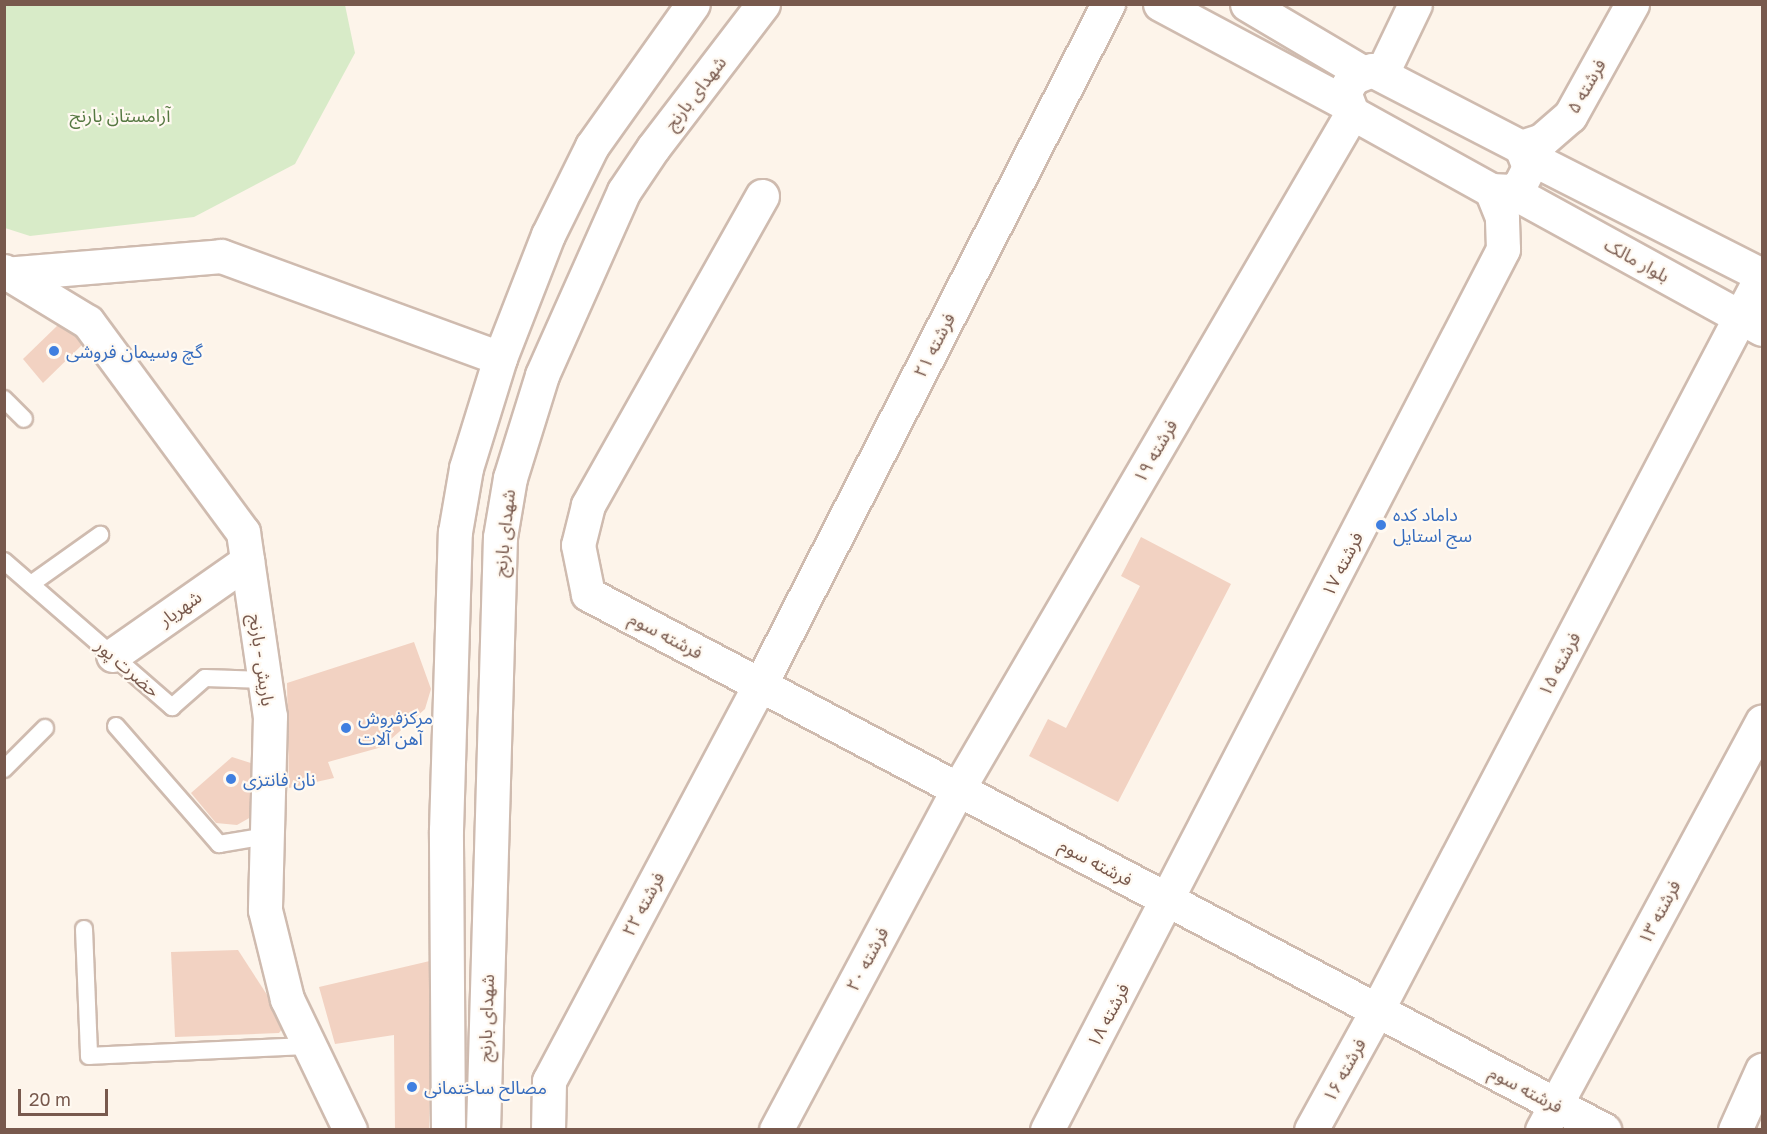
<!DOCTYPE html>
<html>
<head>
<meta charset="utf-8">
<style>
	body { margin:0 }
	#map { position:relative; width:1767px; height:1134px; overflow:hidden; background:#fdf4ea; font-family:"Golos Text","Noto Sans Arabic",sans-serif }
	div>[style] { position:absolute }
	.green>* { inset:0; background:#d8ebc8 }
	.building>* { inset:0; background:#f2d2c2 }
	.roads { filter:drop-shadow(2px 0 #cfbbaf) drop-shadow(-2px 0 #cfbbaf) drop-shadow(0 2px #cfbbaf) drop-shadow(0 -2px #cfbbaf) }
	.lane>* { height:16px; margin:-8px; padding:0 8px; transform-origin:8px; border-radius:8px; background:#fff }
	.street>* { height:33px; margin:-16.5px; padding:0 16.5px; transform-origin:16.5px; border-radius:16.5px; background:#fff }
	.secondary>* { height:33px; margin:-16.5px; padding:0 16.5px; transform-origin:16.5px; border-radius:16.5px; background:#fff }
	.dots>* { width:16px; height:16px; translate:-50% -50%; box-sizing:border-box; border:3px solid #fff9f1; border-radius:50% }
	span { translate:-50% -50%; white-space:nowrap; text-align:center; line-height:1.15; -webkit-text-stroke:4.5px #fff9f1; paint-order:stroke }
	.street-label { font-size:18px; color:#78594d }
	.park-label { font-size:18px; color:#557841 }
	.shop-label { font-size:18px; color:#366cbe }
	.left { translate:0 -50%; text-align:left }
	.frame { position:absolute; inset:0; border:6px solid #78594d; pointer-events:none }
	.scale { position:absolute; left:18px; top:1089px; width:90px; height:27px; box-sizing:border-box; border:3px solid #78594d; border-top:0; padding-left:8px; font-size:18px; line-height:21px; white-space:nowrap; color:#78594d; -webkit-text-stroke:4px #fff9f1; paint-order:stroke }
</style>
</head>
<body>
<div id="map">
	<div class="green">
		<i style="clip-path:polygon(4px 5px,345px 5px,355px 53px,295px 164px,194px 217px,30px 236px,5px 228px)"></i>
	</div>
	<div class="building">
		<i style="clip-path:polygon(59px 324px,85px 342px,43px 383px,23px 359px)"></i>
		<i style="clip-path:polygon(1141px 537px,1231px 584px,1118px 802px,1029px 756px,1048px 719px,1066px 728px,1140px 586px,1121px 576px)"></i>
		<i style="clip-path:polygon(414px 642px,431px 689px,425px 709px,382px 747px,328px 762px,334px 778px,289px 788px,287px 683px)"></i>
		<i style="clip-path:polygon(232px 757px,257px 765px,251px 817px,237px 825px,216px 823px,191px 793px)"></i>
		<i style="clip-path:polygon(238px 950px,286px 1024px,279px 1033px,175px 1037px,171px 952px)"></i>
		<i style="clip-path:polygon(434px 960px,429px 1130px,395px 1130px,394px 1035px,335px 1044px,319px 987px)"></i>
	</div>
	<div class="roads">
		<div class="lane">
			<i style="left:4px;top:399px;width:28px;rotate:45deg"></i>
			<i style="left:4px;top:561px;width:223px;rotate:41deg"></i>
			<i style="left:172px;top:707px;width:44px;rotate:-41.3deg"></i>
			<i style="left:205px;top:678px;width:60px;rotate:1.9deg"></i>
			<i style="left:31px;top:584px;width:85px;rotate:-35.4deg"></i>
			<i style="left:116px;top:726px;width:157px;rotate:48.9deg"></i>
			<i style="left:219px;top:844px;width:49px;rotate:-9.5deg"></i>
			<i style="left:4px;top:769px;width:58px;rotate:-45deg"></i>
			<i style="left:84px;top:929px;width:127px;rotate:87.7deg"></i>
			<i style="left:89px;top:1056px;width:221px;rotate:-2.6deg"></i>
		</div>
		<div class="street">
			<i style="left:1382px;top:73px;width:76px;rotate:-64.4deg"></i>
			<i style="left:1521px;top:147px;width:22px;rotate:-18deg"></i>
			<i style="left:1542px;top:140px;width:37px;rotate:-41deg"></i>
			<i style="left:1570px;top:116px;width:128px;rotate:-61deg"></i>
			<i style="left:762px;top:196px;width:355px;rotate:119.4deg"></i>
			<i style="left:588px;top:505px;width:41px;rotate:104deg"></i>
			<i style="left:578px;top:545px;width:50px;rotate:78.5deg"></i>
			<i style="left:588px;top:594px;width:1149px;rotate:27.81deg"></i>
			<i style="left:4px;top:274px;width:218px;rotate:-4.7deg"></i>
			<i style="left:221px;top:256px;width:297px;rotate:20.1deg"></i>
			<i style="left:113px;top:655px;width:164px;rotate:-35deg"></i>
			<i style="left:548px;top:1130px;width:49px;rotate:-88.8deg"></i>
			<i style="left:549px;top:1081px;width:449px;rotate:-62deg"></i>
			<i style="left:760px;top:685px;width:765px;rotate:-62.93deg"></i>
			<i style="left:776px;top:1130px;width:387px;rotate:-61.9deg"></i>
			<i style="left:958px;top:789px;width:782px;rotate:-59.76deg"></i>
			<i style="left:1047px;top:1130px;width:992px;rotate:-62.63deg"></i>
			<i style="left:1503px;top:249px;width:32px;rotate:-92deg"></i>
			<i style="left:1502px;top:217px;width:29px;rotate:-112deg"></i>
			<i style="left:1311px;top:1130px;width:137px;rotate:-61.2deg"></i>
			<i style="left:1377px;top:1010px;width:830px;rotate:-62.35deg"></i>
			<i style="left:1542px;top:1130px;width:464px;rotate:-61.7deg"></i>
			<i style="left:1735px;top:1130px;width:66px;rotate:-65.8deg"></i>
		</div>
		<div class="secondary">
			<i style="left:1160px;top:4px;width:212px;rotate:28.1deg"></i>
			<i style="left:1247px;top:4px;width:134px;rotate:30.6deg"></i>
			<i style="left:1372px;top:70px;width:168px;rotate:27.3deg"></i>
			<i style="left:1521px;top:147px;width:22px;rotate:68deg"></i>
			<i style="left:1529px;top:167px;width:20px;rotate:117deg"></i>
			<i style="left:1520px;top:185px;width:11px;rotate:146deg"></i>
			<i style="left:1511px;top:191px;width:20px;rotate:-177deg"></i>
			<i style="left:1491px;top:190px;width:159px;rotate:-151deg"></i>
			<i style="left:1352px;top:113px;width:19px;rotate:-111deg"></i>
			<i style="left:1345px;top:95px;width:10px;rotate:-73deg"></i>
			<i style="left:1348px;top:85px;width:10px;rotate:-53deg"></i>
			<i style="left:1354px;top:77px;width:19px;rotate:-21deg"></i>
			<i style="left:1527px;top:156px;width:263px;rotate:26.9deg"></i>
			<i style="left:1511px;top:191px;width:286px;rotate:28.8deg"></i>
			<i style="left:4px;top:271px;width:98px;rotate:31.3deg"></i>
			<i style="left:88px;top:322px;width:261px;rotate:53.6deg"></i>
			<i style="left:243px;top:532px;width:186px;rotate:81.7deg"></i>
			<i style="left:270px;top:716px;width:194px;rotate:91.5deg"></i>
			<i style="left:265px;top:910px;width:92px;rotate:76.1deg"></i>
			<i style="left:287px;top:999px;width:145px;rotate:64.3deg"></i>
			<i style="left:448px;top:1130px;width:300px;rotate:-90.4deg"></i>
			<i style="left:446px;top:830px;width:298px;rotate:-88.3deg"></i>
			<i style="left:455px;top:532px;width:65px;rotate:-80.2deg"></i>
			<i style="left:466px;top:468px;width:115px;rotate:-72.8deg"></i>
			<i style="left:500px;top:358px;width:132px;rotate:-68.7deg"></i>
			<i style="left:548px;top:235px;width:99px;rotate:-63.7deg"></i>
			<i style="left:592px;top:146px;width:174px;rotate:-54.6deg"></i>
			<i style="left:483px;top:1130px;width:593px;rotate:-88.36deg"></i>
			<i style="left:500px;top:537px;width:60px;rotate:-80.4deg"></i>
			<i style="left:510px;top:478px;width:108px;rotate:-72.7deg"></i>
			<i style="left:542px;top:375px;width:201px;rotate:-66deg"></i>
			<i style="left:624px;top:191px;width:52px;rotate:-56deg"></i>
			<i style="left:653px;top:148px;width:181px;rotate:-52.6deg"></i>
		</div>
	</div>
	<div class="dots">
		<i style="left:54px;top:351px;background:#3f7fe0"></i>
		<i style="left:1381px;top:525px;background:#3f7fe0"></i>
		<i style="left:346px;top:728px;background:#3f7fe0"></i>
		<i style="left:231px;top:779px;background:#3f7fe0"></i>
		<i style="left:412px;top:1087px;background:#3f7fe0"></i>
	</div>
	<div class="street-label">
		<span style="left:1586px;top:86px;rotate:-60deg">فرشته ۵</span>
		<span style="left:695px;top:93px;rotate:-52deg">شهدای بارنج</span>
		<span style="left:1637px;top:260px;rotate:29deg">بلوار مالک</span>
		<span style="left:934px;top:345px;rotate:-63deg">۲۱ فرشته</span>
		<span style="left:1155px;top:451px;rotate:-60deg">۱۹ فرشته</span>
		<span style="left:504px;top:533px;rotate:-84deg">شهدای بارنج</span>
		<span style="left:1342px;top:564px;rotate:-63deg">۱۷ فرشته</span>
		<span style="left:180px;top:608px;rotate:-35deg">شهریار</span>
		<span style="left:666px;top:635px;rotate:28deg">فرشته سوم</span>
		<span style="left:262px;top:660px;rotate:82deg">باریش - بارنج</span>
		<span style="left:1559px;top:664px;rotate:-62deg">۱۵ فرشته</span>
		<span style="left:128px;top:668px;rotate:41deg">حضرت پور</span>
		<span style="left:1096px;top:862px;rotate:28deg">فرشته سوم</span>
		<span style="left:643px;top:904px;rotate:-62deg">۲۲ فرشته</span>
		<span style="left:1659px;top:912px;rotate:-62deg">۱۳ فرشته</span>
		<span style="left:867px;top:959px;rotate:-62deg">۲۰ فرشته</span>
		<span style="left:1108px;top:1015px;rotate:-62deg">۱۸ فرشته</span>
		<span style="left:486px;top:1018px;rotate:-88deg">شهدای بارنج</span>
		<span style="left:1344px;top:1070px;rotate:-61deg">۱۶ فرشته</span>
		<span style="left:1526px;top:1089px;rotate:28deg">فرشته سوم</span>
	</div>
	<div class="park-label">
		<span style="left:120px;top:115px">آرامستان بارنج</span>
	</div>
	<div class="shop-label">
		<span class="left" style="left:66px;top:351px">گچ وسیمان فروشی</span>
		<span class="left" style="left:1393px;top:525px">داماد کده<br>سج استایل</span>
		<span class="left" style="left:358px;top:728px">مرکزفروش<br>آهن آلات</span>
		<span class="left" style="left:243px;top:779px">نان فانتزی</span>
		<span class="left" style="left:424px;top:1087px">مصالح ساختمانی</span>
	</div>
	<div class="frame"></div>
	<div class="scale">20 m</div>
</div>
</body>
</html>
